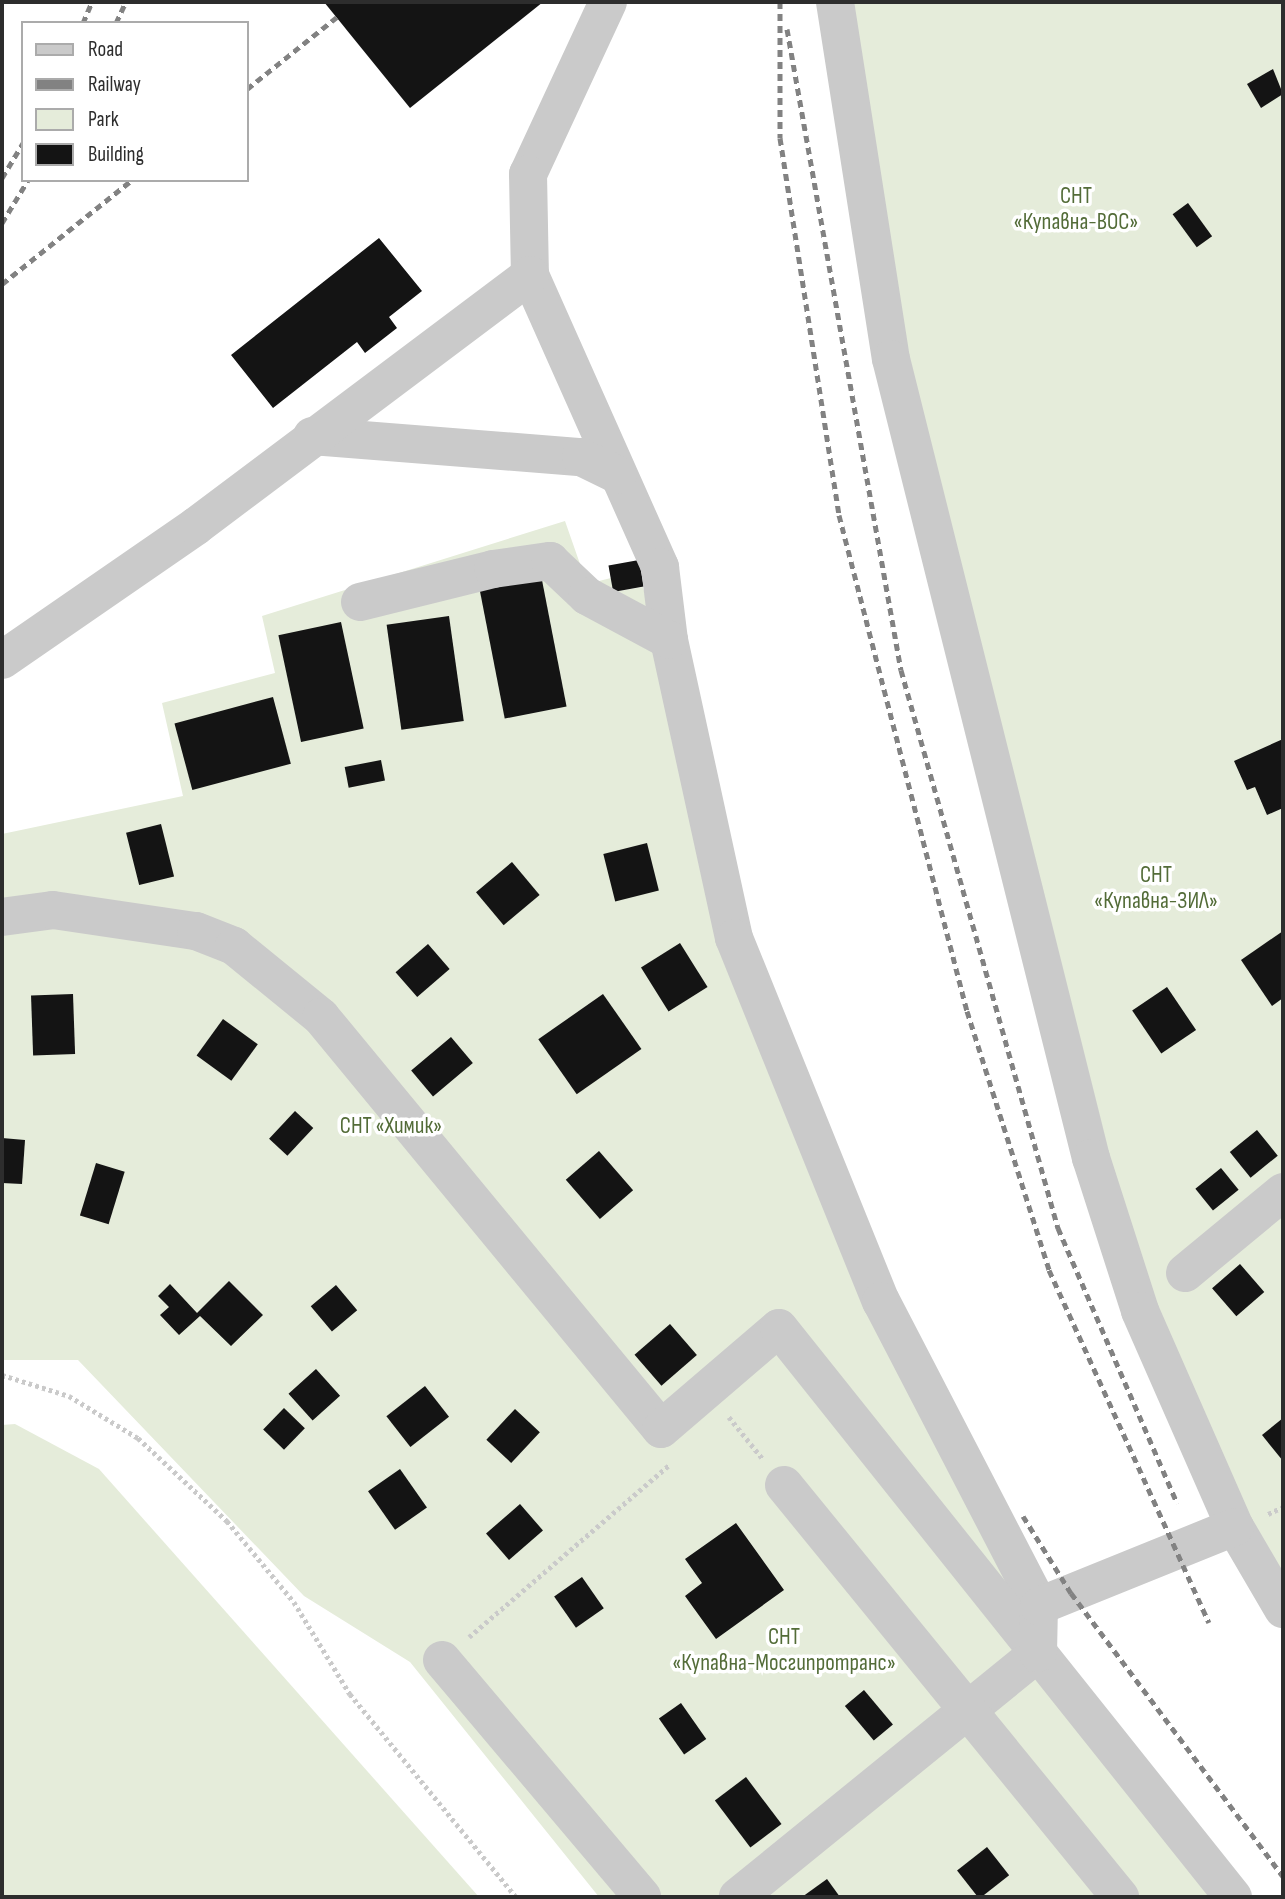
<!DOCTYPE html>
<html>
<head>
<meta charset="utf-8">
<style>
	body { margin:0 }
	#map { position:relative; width:1285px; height:1899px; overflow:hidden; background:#fff; font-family:"Sofia Sans Condensed",sans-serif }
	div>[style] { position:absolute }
	.green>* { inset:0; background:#e5ecda }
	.building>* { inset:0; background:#141414; transform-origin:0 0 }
	.path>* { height:4.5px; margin-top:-2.25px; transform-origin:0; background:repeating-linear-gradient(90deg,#cacaca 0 3.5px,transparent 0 7px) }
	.minor>* { height:38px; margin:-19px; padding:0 19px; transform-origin:19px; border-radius:19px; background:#cacaca }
	.rail>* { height:5px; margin-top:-2.5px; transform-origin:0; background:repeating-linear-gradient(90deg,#828282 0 7px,transparent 0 12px) }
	span { translate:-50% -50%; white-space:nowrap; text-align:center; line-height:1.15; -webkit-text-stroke:7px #fff; paint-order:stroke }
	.park-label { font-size:23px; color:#536c38 }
	.frame { position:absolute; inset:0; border:4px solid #2d2d2d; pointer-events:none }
	.legend { position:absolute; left:21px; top:21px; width:228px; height:161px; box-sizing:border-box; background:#fff; border:2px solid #ababab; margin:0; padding:9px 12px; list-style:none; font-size:21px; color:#2d2d2d }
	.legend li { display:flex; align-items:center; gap:14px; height:35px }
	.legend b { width:35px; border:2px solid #ababab }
</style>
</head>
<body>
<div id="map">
	<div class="green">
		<i style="clip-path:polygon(835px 2px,1283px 2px,1283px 1609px,1140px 1311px,1003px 802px)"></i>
		<i style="clip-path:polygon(565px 521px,587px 584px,611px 578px,613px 592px,643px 587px,734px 938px,1038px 1653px,1233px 1897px,599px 1897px,410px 1662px,304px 1596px,78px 1360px,2px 1360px,2px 834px,183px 796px,162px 703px,275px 673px,262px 616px)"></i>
		<i style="clip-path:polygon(15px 1424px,99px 1469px,479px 1897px,2px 1897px,2px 1425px)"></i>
	</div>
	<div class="building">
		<i style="clip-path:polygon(324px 2px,543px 2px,410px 108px)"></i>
		<i style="clip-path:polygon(1273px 69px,1283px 94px,1261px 108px,1247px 84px)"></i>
		<i style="left:1188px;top:203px;width:41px;height:19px;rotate:54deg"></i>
		<i style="clip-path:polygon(379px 238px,422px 291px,389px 317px,397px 328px,365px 353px,357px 342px,273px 408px,231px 355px)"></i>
		<i style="left:639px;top:560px;width:27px;height:31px;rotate:80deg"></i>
		<i style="left:541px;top:575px;width:134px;height:63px;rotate:79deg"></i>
		<i style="left:449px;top:616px;width:106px;height:63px;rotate:82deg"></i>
		<i style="left:341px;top:622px;width:109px;height:64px;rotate:78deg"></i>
		<i style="left:273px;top:697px;width:69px;height:102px;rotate:75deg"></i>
		<i style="clip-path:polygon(1283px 739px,1283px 808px,1267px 815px,1255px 787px,1247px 790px,1234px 761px)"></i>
		<i style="left:381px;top:760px;width:21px;height:37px;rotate:79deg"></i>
		<i style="left:161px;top:824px;width:54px;height:36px;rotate:76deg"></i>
		<i style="left:647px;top:843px;width:49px;height:45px;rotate:76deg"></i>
		<i style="left:512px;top:862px;width:43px;height:47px;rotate:50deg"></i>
		<i style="clip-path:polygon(1283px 931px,1283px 998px,1272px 1006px,1241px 960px)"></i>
		<i style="left:680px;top:943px;width:52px;height:46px;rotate:58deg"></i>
		<i style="left:428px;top:944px;width:33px;height:43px;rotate:49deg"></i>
		<i style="left:1167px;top:987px;width:52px;height:42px;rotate:56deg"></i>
		<i style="left:73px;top:994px;width:60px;height:42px;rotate:88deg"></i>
		<i style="left:603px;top:994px;width:67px;height:79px;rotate:55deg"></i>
		<i style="left:223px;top:1019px;width:43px;height:45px;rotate:36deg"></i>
		<i style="left:451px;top:1037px;width:34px;height:52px;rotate:50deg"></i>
		<i style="left:295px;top:1111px;width:25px;height:38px;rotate:43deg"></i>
		<i style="left:1257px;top:1130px;width:33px;height:35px;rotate:51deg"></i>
		<i style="clip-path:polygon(2px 1138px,25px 1140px,22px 1184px,2px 1183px)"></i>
		<i style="left:599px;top:1151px;width:52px;height:44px;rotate:49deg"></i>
		<i style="left:96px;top:1163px;width:30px;height:55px;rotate:17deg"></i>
		<i style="left:1221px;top:1168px;width:28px;height:33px;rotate:51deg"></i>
		<i style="left:1240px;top:1264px;width:37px;height:37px;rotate:49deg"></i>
		<i style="clip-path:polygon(229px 1281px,263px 1315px,231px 1346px,200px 1316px,179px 1335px,160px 1315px,169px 1307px,158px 1296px,170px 1284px,197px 1313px)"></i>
		<i style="left:336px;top:1285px;width:33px;height:33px;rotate:50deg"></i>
		<i style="left:670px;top:1324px;width:41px;height:47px;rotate:49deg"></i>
		<i style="left:316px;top:1369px;width:36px;height:37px;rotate:48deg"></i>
		<i style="left:425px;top:1386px;width:39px;height:49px;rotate:52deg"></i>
		<i style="left:284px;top:1408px;width:29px;height:30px;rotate:44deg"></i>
		<i style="left:515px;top:1409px;width:34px;height:42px;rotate:43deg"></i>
		<i style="clip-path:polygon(1283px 1418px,1283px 1461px,1262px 1435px)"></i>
		<i style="left:400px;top:1469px;width:47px;height:39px;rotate:55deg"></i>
		<i style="left:520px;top:1504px;width:35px;height:45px;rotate:49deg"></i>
		<i style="clip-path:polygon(736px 1523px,784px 1590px,716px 1639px,685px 1596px,702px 1583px,685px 1559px)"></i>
		<i style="left:582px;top:1577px;width:38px;height:34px;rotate:55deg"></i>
		<i style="left:864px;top:1690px;width:45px;height:25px;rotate:50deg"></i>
		<i style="left:681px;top:1703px;width:44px;height:27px;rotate:55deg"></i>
		<i style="left:746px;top:1777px;width:59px;height:39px;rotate:53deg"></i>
		<i style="left:987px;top:1847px;width:36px;height:38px;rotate:52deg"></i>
		<i style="clip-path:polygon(827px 1879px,840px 1897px,802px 1897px)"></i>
	</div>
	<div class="path">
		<i style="left:2px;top:1375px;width:70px;rotate:17.4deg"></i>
		<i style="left:69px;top:1396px;width:81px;rotate:31.3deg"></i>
		<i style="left:138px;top:1438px;width:122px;rotate:43deg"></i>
		<i style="left:227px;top:1521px;width:105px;rotate:50.4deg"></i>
		<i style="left:294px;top:1602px;width:108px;rotate:58.7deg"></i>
		<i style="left:350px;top:1694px;width:262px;rotate:50.7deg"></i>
		<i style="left:729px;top:1417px;width:54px;rotate:51deg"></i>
		<i style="left:1268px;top:1514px;width:17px;rotate:-25deg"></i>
		<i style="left:469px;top:1637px;width:264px;rotate:-40.7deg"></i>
	</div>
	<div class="minor">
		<i style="left:608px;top:2px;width:190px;rotate:114.9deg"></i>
		<i style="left:528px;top:174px;width:101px;rotate:88.9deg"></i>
		<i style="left:530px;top:275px;width:320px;rotate:66deg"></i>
		<i style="left:660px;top:567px;width:74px;rotate:83deg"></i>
		<i style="left:669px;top:640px;width:305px;rotate:77.7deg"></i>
		<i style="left:734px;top:938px;width:392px;rotate:68deg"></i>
		<i style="left:881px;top:1301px;width:343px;rotate:62.6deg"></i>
		<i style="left:835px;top:2px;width:361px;rotate:81.1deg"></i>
		<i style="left:891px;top:359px;width:824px;rotate:75.95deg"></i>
		<i style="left:1091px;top:1158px;width:161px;rotate:72.2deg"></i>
		<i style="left:1140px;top:1311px;width:236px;rotate:66.3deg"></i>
		<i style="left:1235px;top:1527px;width:95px;rotate:59.7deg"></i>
		<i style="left:312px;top:436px;width:270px;rotate:4.5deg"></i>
		<i style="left:581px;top:457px;width:41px;rotate:25.9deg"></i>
		<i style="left:360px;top:602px;width:137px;rotate:-13.9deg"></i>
		<i style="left:493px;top:569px;width:58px;rotate:-8deg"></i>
		<i style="left:550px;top:561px;width:51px;rotate:43.4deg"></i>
		<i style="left:587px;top:596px;width:93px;rotate:28.2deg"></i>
		<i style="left:2px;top:660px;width:236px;rotate:-34.6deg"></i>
		<i style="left:196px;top:526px;width:418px;rotate:-36.9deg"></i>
		<i style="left:2px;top:917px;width:51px;rotate:-7.8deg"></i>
		<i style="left:53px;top:910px;width:145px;rotate:8.4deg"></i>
		<i style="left:196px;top:931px;width:41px;rotate:21.5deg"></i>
		<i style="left:234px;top:946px;width:112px;rotate:39.2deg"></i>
		<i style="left:321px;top:1017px;width:534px;rotate:50.47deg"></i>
		<i style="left:661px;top:1429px;width:155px;rotate:-40.6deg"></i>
		<i style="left:779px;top:1328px;width:416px;rotate:51.4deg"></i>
		<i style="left:1038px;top:1653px;width:387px;rotate:140.9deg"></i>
		<i style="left:1185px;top:1273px;width:127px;rotate:-39.6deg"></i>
		<i style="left:784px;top:1485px;width:532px;rotate:50.8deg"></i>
		<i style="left:442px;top:1660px;width:310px;rotate:49.8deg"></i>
		<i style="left:1233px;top:1897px;width:312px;rotate:-128.6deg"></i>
		<i style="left:1038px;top:1653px;width:47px;rotate:-88.8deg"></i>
		<i style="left:1039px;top:1606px;width:211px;rotate:-22deg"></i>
	</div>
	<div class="rail">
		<i style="left:780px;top:2px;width:136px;rotate:90deg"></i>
		<i style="left:780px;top:138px;width:382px;rotate:81.1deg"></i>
		<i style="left:839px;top:515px;width:512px;rotate:75.53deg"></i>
		<i style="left:967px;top:1011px;width:272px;rotate:72.4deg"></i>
		<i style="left:1049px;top:1270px;width:387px;rotate:65.6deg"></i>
		<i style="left:83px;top:23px;width:23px;rotate:-67deg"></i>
		<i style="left:116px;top:23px;width:23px;rotate:-65deg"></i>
		<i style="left:787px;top:29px;width:651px;rotate:79.92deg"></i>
		<i style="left:901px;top:670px;width:580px;rotate:74.29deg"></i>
		<i style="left:1058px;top:1228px;width:300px;rotate:66.6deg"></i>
		<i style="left:247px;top:89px;width:115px;rotate:-38.7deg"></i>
		<i style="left:2px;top:178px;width:41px;rotate:-59deg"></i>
		<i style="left:2px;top:223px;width:50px;rotate:-58.8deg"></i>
		<i style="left:2px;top:284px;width:166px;rotate:-38.7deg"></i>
		<i style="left:1023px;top:1516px;width:91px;rotate:58.1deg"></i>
		<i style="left:1071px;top:1593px;width:354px;rotate:53.2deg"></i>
	</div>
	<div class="park-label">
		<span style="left:1076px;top:209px">СНТ<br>«Купавна-ВОС»</span>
		<span style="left:1156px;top:888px">СНТ<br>«Купавна-ЗИЛ»</span>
		<span style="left:391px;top:1126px">СНТ «Химик»</span>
		<span style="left:784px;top:1650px">СНТ<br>«Купавна-Мосгипротранс»</span>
	</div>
	<div class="frame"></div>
	<ul class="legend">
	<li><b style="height:9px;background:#cacaca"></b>Road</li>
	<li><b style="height:9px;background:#828282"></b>Railway</li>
	<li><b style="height:19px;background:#e5ecda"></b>Park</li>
	<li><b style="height:19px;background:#141414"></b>Building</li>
	</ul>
</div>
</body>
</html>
